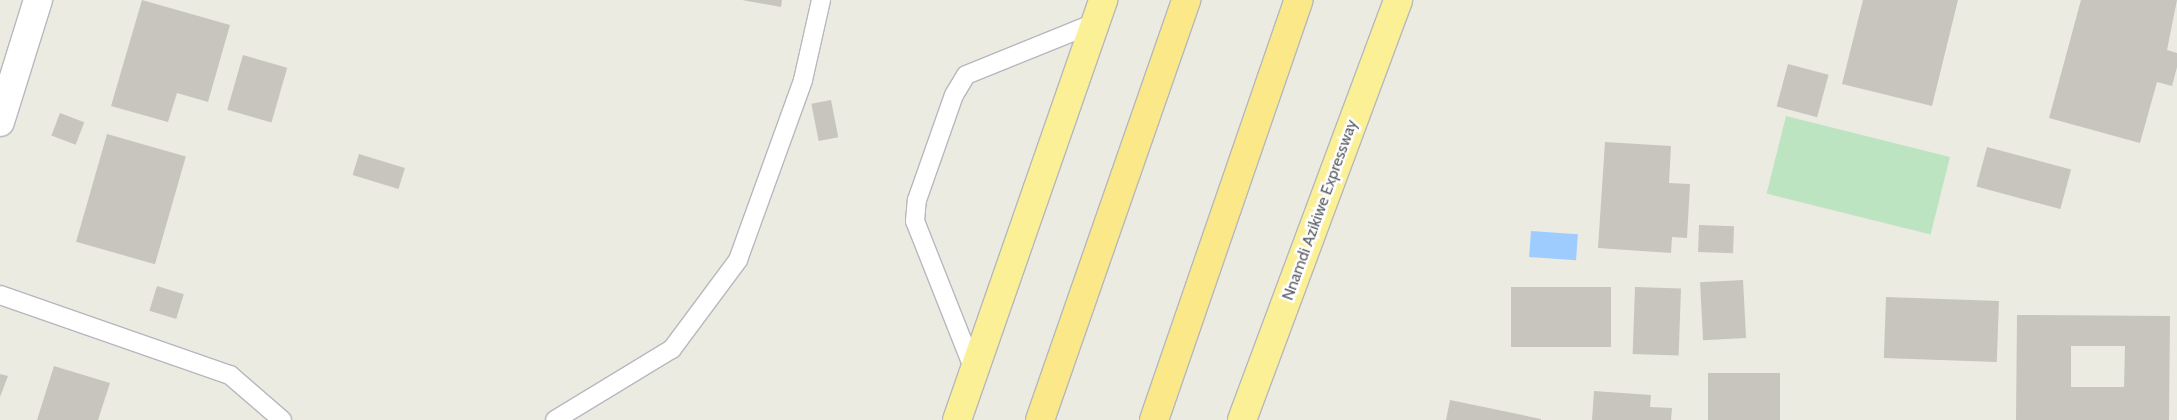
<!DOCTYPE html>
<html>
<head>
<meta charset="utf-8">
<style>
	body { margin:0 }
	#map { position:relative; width:2177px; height:420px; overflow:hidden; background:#ecebe1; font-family:Cabin,sans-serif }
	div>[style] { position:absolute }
	.green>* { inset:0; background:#bde4c1; transform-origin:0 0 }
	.water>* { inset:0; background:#9fccfe; transform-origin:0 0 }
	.building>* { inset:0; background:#c7c5be; transform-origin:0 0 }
	.roads { filter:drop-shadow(1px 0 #b6b8be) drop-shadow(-1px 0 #b6b8be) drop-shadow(0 1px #b6b8be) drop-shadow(0 -1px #b6b8be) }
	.service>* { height:18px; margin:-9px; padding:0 9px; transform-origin:9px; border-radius:9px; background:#fff }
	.minor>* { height:28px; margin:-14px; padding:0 14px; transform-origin:14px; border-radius:14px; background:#fff }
	.trunk>* { height:28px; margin:-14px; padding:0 14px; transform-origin:14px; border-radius:14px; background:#fcf096 }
	.motorway>* { height:28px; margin:-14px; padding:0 14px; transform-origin:14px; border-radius:14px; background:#fbe989 }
	span { translate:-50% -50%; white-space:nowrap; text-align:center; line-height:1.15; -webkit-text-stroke:5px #fff; paint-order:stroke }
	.street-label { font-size:16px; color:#595c62 }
</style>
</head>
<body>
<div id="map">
	<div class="green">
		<i style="left:1786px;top:116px;width:169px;height:80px;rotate:14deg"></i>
	</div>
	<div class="water">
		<i style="left:1531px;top:231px;width:47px;height:26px;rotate:4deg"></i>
	</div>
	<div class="building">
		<i style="clip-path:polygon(142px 0,230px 25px,208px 102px,177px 93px,168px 122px,111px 106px)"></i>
		<i style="clip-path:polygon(742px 0,782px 0,781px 7px)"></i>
		<i style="clip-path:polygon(1863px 0,1958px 0,1932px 106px,1842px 84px)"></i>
		<i style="clip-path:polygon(2081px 0,2177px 0,2167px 50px,2177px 53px,2177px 67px,2172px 86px,2157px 82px,2140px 143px,2049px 118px)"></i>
		<i style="left:243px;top:55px;width:46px;height:57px;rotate:16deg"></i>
		<i style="left:1788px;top:64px;width:42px;height:44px;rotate:15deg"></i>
		<i style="left:831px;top:100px;width:38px;height:20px;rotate:79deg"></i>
		<i style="left:60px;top:113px;width:26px;height:24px;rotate:21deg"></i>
		<i style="left:107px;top:134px;width:82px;height:112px;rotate:16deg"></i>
		<i style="clip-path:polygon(1605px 142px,1671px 146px,1669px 183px,1690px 184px,1687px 238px,1672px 237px,1671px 253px,1598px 248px)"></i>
		<i style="left:1987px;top:147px;width:87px;height:41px;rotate:15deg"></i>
		<i style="left:359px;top:154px;width:48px;height:22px;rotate:17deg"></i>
		<i style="left:1699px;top:225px;width:35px;height:27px;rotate:2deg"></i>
		<i style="left:1743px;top:280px;width:58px;height:43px;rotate:87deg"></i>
		<i style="left:157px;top:286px;width:28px;height:26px;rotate:17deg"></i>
		<i style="left:1511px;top:287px;width:100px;height:60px"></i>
		<i style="left:1635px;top:287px;width:46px;height:67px;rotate:2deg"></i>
		<i style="left:1886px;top:297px;width:113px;height:61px;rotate:2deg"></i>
		<i style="clip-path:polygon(evenodd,2017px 315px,2170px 316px,2169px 420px,2016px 420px,2017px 315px,2071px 346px,2125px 346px,2124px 387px,2071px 387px,2071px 346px)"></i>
		<i style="clip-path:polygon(54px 366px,110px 383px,98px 420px,37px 420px)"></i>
		<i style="left:1708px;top:373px;width:72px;height:47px"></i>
		<i style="clip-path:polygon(0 374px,8px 376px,0 397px)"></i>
		<i style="clip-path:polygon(1594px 391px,1651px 395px,1650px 407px,1672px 408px,1671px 420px,1592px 420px)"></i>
		<i style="clip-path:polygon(1450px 400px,1541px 419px,1541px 420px,1446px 420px)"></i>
	</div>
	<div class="roads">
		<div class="service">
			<i style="left:0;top:295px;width:244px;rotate:19.2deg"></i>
			<i style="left:230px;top:375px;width:69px;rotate:40.9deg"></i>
			<i style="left:974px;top:370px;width:160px;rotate:-111.6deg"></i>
			<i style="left:915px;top:221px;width:21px;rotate:-85deg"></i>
			<i style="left:917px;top:200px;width:111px;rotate:-70.6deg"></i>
			<i style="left:954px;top:95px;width:23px;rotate:-59deg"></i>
			<i style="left:966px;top:75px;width:139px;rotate:-22deg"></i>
			<i style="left:555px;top:420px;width:137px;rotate:-31.3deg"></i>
			<i style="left:672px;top:349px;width:111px;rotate:-53.4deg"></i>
			<i style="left:738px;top:260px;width:191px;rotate:-70.1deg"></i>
			<i style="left:803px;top:80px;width:82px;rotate:-77.3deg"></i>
		</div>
		<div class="minor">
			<i style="left:0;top:122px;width:128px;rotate:-72.7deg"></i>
		</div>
		<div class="trunk">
			<i style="left:957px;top:420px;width:445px;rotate:-70.8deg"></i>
			<i style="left:1242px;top:420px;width:448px;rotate:-69.6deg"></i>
		</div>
		<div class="motorway">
			<i style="left:1040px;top:420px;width:445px;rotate:-70.8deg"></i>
			<i style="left:1154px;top:420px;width:444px;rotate:-71deg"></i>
		</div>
	</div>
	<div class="street-label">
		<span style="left:1320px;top:210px;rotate:-70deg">Nnamdi Azikiwe Expressway</span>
	</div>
</div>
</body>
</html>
